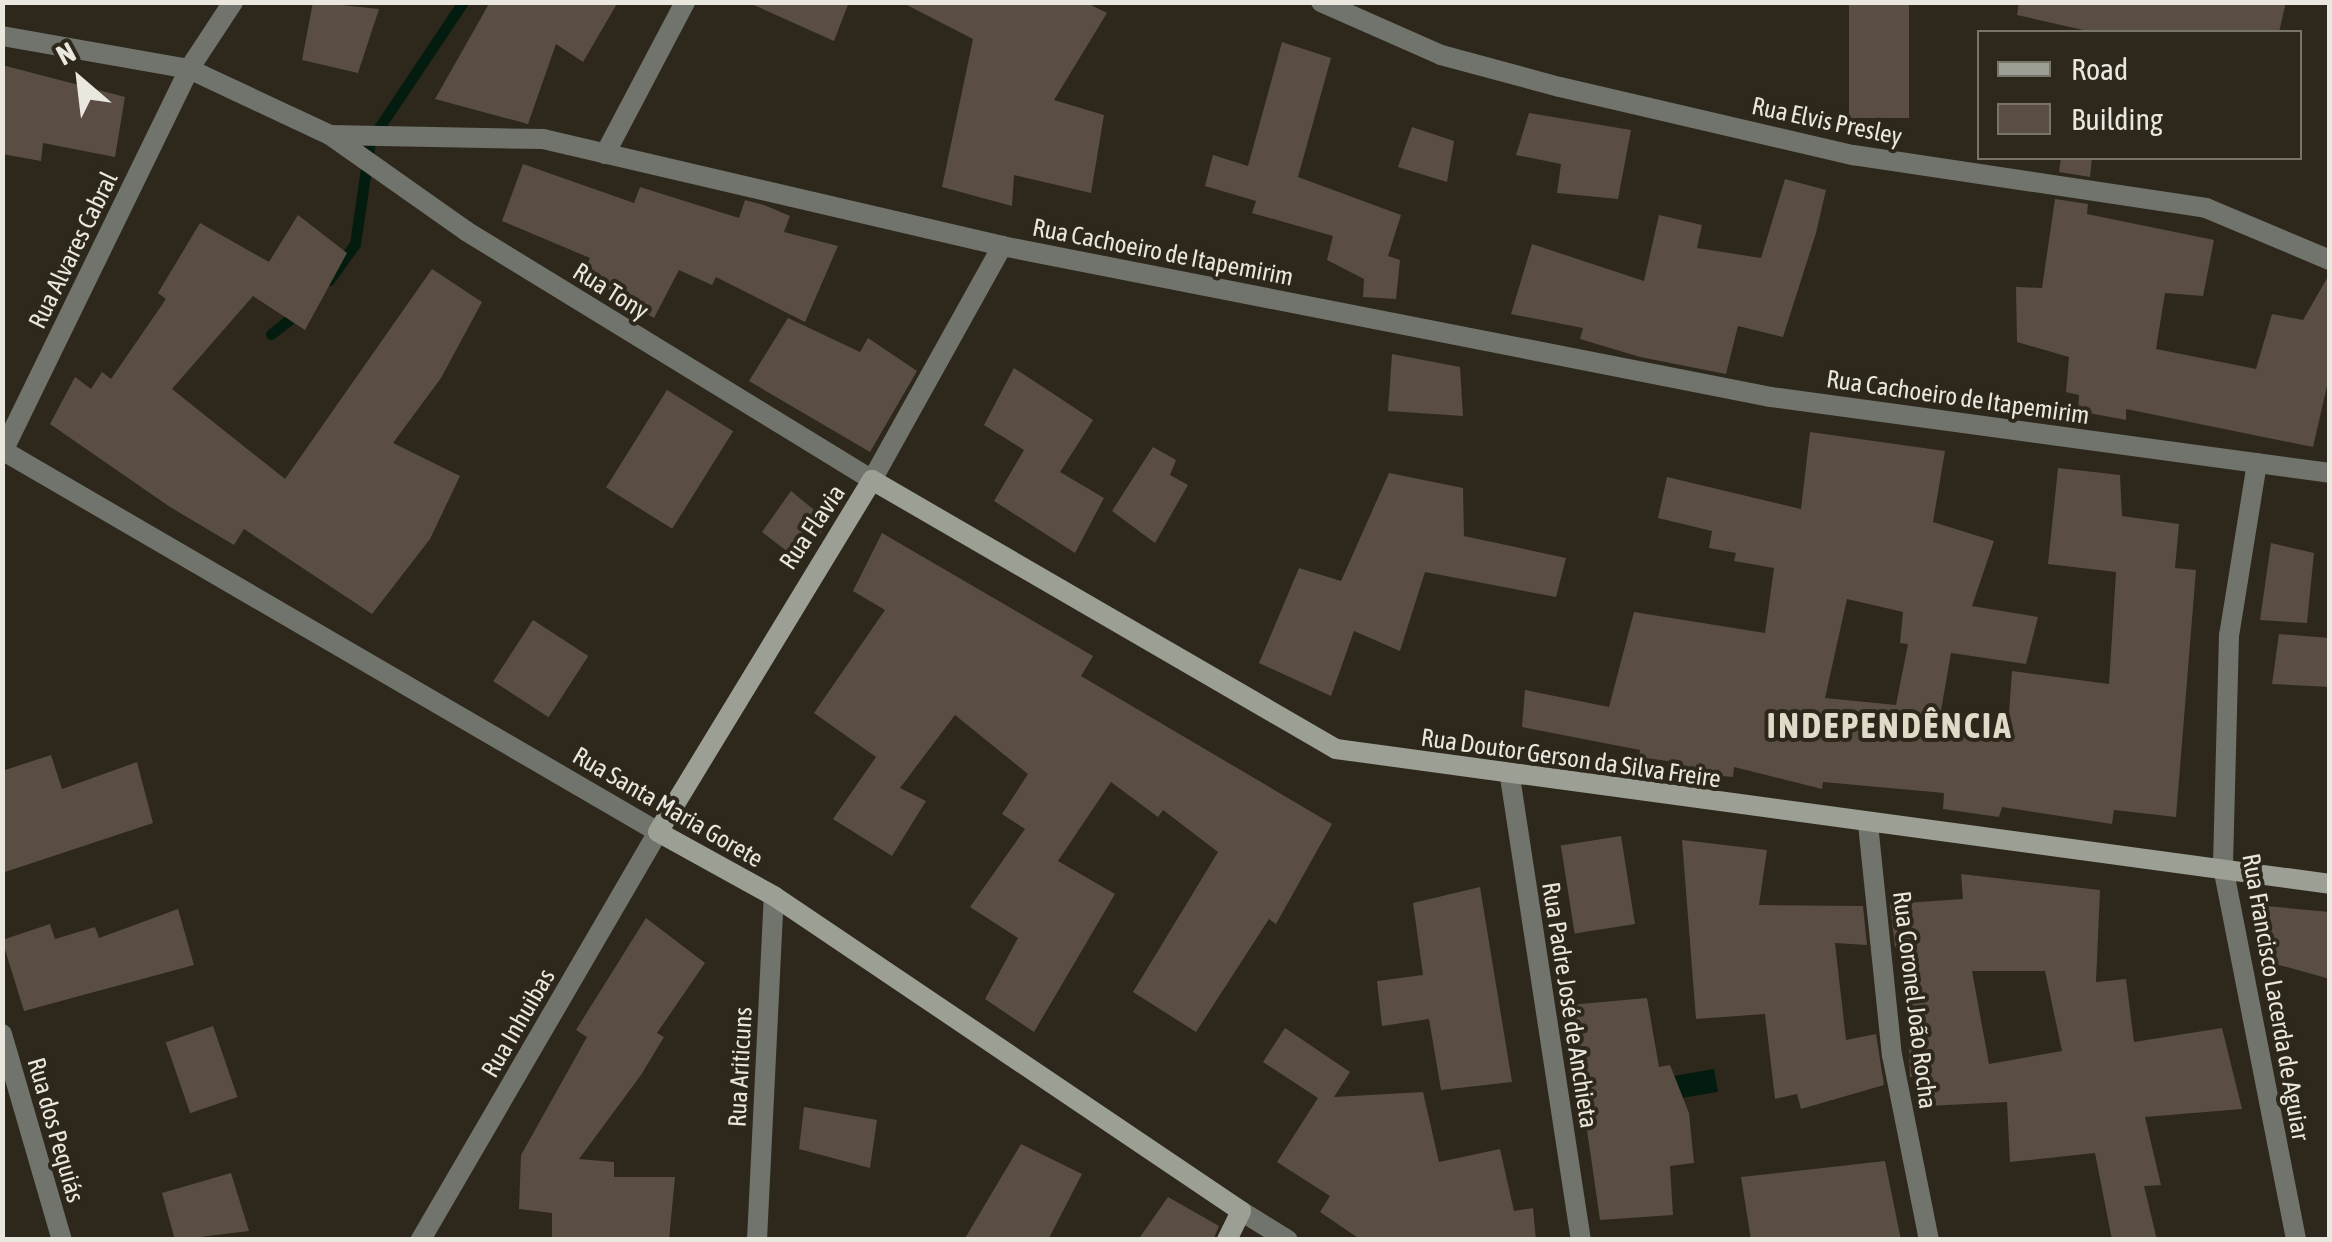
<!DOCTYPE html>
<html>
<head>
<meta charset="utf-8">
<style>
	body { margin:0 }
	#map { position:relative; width:2332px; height:1242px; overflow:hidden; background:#2d281b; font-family:"Asap Condensed",sans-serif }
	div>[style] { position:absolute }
	.water>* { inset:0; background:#041c0f; transform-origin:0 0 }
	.stream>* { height:11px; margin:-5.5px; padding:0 5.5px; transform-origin:5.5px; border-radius:5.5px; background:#041c0f }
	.building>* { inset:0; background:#5a4d44; transform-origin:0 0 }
	.street>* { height:20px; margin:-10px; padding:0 10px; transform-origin:10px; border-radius:10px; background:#71746d }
	.secondary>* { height:20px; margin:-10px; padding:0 10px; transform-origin:10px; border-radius:10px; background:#9b9f94 }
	span { translate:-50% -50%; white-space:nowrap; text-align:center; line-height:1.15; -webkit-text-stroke:8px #2d281b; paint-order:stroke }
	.street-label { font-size:25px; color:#eae7de }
	.district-label { font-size:35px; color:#e1dac9; font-weight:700; letter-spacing:2.5px }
	.frame { position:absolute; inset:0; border:5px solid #eae7de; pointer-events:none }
	.legend { position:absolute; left:1977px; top:30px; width:325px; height:130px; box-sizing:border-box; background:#2d281b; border:2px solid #797469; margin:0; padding:12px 18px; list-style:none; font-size:30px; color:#eae7de }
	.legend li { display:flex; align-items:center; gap:20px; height:50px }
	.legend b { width:50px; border:2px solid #797469 }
	.north { position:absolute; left:30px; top:30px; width:100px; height:100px; -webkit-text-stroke:8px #2d281b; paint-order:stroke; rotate:332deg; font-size:28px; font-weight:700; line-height:40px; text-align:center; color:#eae7de }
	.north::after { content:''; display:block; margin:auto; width:35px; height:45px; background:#eae7de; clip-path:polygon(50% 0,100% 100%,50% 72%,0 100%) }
</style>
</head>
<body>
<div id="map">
	<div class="water">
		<i style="left:1714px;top:1069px;width:23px;height:42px;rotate:80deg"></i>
	</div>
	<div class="stream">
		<i style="left:329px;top:280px;width:44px;rotate:-54.2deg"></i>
		<i style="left:355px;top:244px;width:104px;rotate:-81.7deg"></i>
		<i style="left:370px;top:141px;width:167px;rotate:-56.2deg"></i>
		<i style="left:271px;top:334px;width:36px;rotate:-38deg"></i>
	</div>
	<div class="building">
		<i style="clip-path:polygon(313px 2px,379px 9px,358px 73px,302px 60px)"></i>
		<i style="clip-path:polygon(490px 2px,618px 2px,583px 62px,556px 44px,528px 124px,435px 99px)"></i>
		<i style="clip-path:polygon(747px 2px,849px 2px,834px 41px)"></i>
		<i style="clip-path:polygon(901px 2px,1085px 2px,1107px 13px,1054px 100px,1104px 115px,1091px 193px,1014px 175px,1012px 206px,942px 187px,973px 39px)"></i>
		<i style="left:1849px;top:2px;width:60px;height:116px"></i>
		<i style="clip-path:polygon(2019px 2px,2286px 2px,2279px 32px,2092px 32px,2017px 15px)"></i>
		<i style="clip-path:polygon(1282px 42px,1331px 58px,1298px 177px,1401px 215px,1388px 256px,1400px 260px,1396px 299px,1363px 297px,1364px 279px,1327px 260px,1333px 236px,1252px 213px,1256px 201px,1205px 186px,1213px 155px,1248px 166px)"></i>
		<i style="clip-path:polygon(2px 65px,125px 97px,115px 157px,43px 143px,41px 161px,2px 154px)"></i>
		<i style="clip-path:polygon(1529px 113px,1631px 130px,1618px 199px,1557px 193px,1561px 164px,1516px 155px)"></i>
		<i style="clip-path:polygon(1412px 127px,1454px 141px,1447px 182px,1398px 167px)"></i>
		<i style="clip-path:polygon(2061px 158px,2092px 158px,2090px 177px,2059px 172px)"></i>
		<i style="clip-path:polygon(523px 164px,634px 203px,640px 187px,739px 218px,745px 200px,764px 205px,790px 216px,784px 232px,838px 246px,805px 322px,716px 277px,712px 285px,679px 270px,654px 318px,583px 273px,590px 258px,502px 221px)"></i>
		<i style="clip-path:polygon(1785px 179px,1826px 190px,1816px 233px,1783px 337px,1738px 326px,1726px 374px,1640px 357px,1580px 339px,1583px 328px,1511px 314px,1532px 244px,1644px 281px,1659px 215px,1702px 225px,1697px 248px,1761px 258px)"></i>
		<i style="clip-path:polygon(2055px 199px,2088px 204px,2087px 214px,2214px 240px,2203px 296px,2165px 293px,2156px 349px,2256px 369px,2272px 314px,2303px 320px,2330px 273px,2330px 373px,2313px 447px,2126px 409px,2126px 420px,2078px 411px,2079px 395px,2066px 392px,2069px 357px,2017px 342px,2016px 287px,2042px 288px)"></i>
		<i style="clip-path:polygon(298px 215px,347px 253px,305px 330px,253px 296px,172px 389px,285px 479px,432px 269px,482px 302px,441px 378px,393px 443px,460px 476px,430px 539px,372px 614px,244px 529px,234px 545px,170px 507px,50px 424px,75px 377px,91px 389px,102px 372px,111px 379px,166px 299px,158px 293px,200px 223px,269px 262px)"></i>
		<i style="clip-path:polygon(788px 318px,860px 352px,868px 338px,917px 371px,870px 452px,749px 381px)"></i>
		<i style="clip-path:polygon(1392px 354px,1460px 367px,1463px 416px,1388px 411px)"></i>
		<i style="clip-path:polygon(1014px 368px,1093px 420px,1060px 472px,1104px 498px,1075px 553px,994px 501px,1024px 450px,984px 425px)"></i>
		<i style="left:667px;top:390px;width:78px;height:115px;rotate:32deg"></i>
		<i style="clip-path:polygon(evenodd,1810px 432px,1945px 451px,1933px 522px,1994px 541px,1972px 606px,2038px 617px,2026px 664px,1951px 653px,1938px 728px,2007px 741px,2012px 671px,2109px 684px,2116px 572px,2048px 564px,2058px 468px,2120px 475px,2122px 516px,2179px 524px,2175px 568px,2196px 570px,2176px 817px,2114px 810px,2112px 824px,2002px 807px,1999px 817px,1943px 809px,1944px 793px,1823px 782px,1822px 789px,1734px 767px,1733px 777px,1681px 772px,1681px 763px,1639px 757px,1640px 750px,1522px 727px,1525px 690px,1609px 707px,1634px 612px,1765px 633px,1774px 568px,1734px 561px,1736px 553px,1709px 548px,1712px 531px,1658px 518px,1667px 477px,1801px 509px,1810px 432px,1847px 599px,1903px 612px,1900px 643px,1908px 644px,1896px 705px,1825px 698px,1847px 599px)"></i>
		<i style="clip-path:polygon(1153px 447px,1176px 460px,1170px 475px,1188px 485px,1155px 543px,1112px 511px)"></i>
		<i style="clip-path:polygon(1389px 473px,1463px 488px,1464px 536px,1566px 558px,1556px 597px,1425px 572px,1400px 651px,1354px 631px,1331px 696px,1259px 663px,1299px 568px,1341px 581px)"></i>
		<i style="clip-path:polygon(791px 491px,830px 523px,797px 559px,762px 532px)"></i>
		<i style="clip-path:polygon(882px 533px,1093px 656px,1081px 676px,1332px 824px,1276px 924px,1269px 919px,1196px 1032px,1133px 992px,1218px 852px,1163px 810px,1158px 817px,1111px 782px,1058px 861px,1115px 894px,1034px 1032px,985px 999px,1018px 938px,970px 907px,1025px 829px,1002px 814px,1028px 774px,955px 715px,900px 788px,926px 801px,892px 856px,833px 819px,876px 757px,814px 713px,885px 610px,853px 591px)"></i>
		<i style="clip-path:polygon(2271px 543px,2314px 553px,2307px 623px,2260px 620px)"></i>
		<i style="left:533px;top:620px;width:66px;height:73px;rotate:33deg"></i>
		<i style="clip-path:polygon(2279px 634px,2330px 638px,2330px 687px,2272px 684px)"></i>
		<i style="clip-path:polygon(51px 755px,62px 789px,137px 762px,153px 823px,2px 873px,2px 771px)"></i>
		<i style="left:1621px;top:836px;width:89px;height:61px;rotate:81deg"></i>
		<i style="clip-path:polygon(1682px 840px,1767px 850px,1759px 905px,1863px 906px,1867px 945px,1835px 943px,1846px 1040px,1876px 1034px,1884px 1085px,1801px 1109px,1797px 1094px,1775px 1099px,1765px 1014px,1696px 1019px)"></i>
		<i style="clip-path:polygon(evenodd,1961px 874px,2100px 890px,2096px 982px,2126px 979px,2134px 1042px,2222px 1028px,2242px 1109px,2145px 1117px,2161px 1185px,2144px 1186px,2157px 1240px,2112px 1240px,2095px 1153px,2010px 1162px,2007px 1102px,1927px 1106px,1925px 1073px,1910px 1077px,1906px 948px,1895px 947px,1890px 904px,1963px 899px,1961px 874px,1972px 971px,2045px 971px,2062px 1051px,1989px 1064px,1972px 971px)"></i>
		<i style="clip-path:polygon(1480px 887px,1512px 1082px,1441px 1090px,1429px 1019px,1382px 1026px,1377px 981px,1423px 975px,1413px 903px)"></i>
		<i style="clip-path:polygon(2265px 906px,2330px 912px,2330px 979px,2272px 963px)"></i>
		<i style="clip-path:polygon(178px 909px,194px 965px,24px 1011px,2px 940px,50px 924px,55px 939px,95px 927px,99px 938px)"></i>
		<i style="clip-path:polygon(646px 918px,705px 963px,657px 1033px,664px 1037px,641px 1075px,579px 1159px,614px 1162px,614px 1177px,675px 1177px,669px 1240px,552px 1240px,552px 1213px,519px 1209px,521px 1155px,587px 1037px,576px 1030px)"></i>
		<i style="clip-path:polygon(1647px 998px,1659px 1067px,1670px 1065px,1689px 1113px,1694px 1163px,1670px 1166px,1673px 1215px,1600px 1220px,1569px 1005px)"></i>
		<i style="left:213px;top:1026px;width:75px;height:50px;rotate:71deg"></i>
		<i style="clip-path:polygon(1285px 1028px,1350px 1072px,1334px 1097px,1423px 1092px,1439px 1162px,1500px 1149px,1514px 1211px,1533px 1208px,1536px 1240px,1361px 1240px,1320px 1212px,1330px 1196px,1277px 1162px,1318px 1098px,1263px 1062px)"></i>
		<i style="clip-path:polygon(804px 1107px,877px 1120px,870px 1168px,799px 1149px)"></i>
		<i style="clip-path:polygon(1021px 1144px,1082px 1174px,1048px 1240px,964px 1240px)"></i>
		<i style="clip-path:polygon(1885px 1161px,1901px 1240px,1751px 1240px,1741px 1177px)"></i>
		<i style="clip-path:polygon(231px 1173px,249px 1231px,175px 1240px,162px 1193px)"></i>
		<i style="clip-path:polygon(1168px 1197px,1219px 1226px,1213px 1240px,1138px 1240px)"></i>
	</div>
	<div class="street">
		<i style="left:1321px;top:2px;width:131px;rotate:23.8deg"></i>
		<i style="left:1441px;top:55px;width:123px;rotate:15.1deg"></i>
		<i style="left:1560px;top:87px;width:301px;rotate:13.1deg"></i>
		<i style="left:1853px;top:155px;width:357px;rotate:8.5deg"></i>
		<i style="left:2206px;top:208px;width:134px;rotate:22.8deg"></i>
		<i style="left:2px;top:36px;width:190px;rotate:10deg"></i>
		<i style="left:189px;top:69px;width:156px;rotate:25.1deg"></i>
		<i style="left:330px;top:135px;width:213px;rotate:1.1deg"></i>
		<i style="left:543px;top:139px;width:471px;rotate:13.1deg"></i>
		<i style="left:1002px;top:246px;width:784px;rotate:11.11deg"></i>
		<i style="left:1771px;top:397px;width:564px;rotate:7.74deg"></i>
		<i style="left:330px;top:135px;width:166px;rotate:35.2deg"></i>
		<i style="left:466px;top:231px;width:476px;rotate:31.5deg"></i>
		<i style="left:872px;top:480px;width:268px;rotate:-60.9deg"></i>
		<i style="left:605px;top:154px;width:172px;rotate:-62.2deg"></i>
		<i style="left:2px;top:450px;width:759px;rotate:30.21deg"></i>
		<i style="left:658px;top:832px;width:472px;rotate:120.2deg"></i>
		<i style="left:2px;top:453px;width:427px;rotate:-64deg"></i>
		<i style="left:189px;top:69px;width:80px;rotate:-56.7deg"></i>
		<i style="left:2257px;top:463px;width:174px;rotate:99.2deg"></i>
		<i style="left:2229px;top:635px;width:232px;rotate:91.5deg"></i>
		<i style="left:2223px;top:867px;width:380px;rotate:78.9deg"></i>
		<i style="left:1510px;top:777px;width:468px;rotate:81.3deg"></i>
		<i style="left:1868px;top:824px;width:232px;rotate:84.1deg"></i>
		<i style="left:1892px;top:1055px;width:189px;rotate:78.7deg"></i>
		<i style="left:2px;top:1034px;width:215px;rotate:73.8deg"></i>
		<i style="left:1241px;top:1211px;width:55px;rotate:31.7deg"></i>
		<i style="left:757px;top:1240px;width:344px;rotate:-87.2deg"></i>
	</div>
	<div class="secondary">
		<i style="left:1227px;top:1240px;width:32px;rotate:-64deg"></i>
		<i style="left:1241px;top:1211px;width:563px;rotate:-146deg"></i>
		<i style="left:774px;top:896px;width:132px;rotate:-151.1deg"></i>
		<i style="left:658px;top:832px;width:412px;rotate:-58.7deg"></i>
		<i style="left:872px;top:480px;width:536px;rotate:30.1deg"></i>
		<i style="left:1336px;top:749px;width:1003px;rotate:7.73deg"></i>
	</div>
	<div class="street-label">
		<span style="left:1827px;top:121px;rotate:12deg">Rua Elvis Presley</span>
		<span style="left:73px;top:250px;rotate:-64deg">Rua Alvares Cabral</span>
		<span style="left:1163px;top:252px;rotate:11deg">Rua Cachoeiro de Itapemirim</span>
		<span style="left:611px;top:291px;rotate:32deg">Rua Tony</span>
		<span style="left:1958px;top:397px;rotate:8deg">Rua Cachoeiro de Itapemirim</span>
		<span style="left:812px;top:527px;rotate:-56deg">Rua Flavia</span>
		<span style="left:1571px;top:758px;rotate:8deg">Rua Doutor Gerson da Silva Freire</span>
		<span style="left:668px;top:807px;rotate:30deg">Rua Santa Maria Gorete</span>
		<span style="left:2276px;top:997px;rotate:80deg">Rua Francisco Lacerda de Aguiar</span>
		<span style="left:1915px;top:1000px;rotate:83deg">Rua Coronel João Rocha</span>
		<span style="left:1570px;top:1005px;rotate:81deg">Rua Padre José de Anchieta</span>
		<span style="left:518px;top:1023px;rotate:-60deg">Rua Inhuibas</span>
		<span style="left:740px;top:1067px;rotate:-87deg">Rua Ariticuns</span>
		<span style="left:56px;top:1130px;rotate:74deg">Rua dos Pequiás</span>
	</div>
	<div class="district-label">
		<span style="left:1890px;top:725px">INDEPENDÊNCIA</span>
	</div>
	<div class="frame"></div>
	<ul class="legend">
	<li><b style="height:12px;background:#9b9f94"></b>Road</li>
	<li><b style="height:28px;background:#5a4d44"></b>Building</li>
	</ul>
	<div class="north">N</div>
</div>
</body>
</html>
